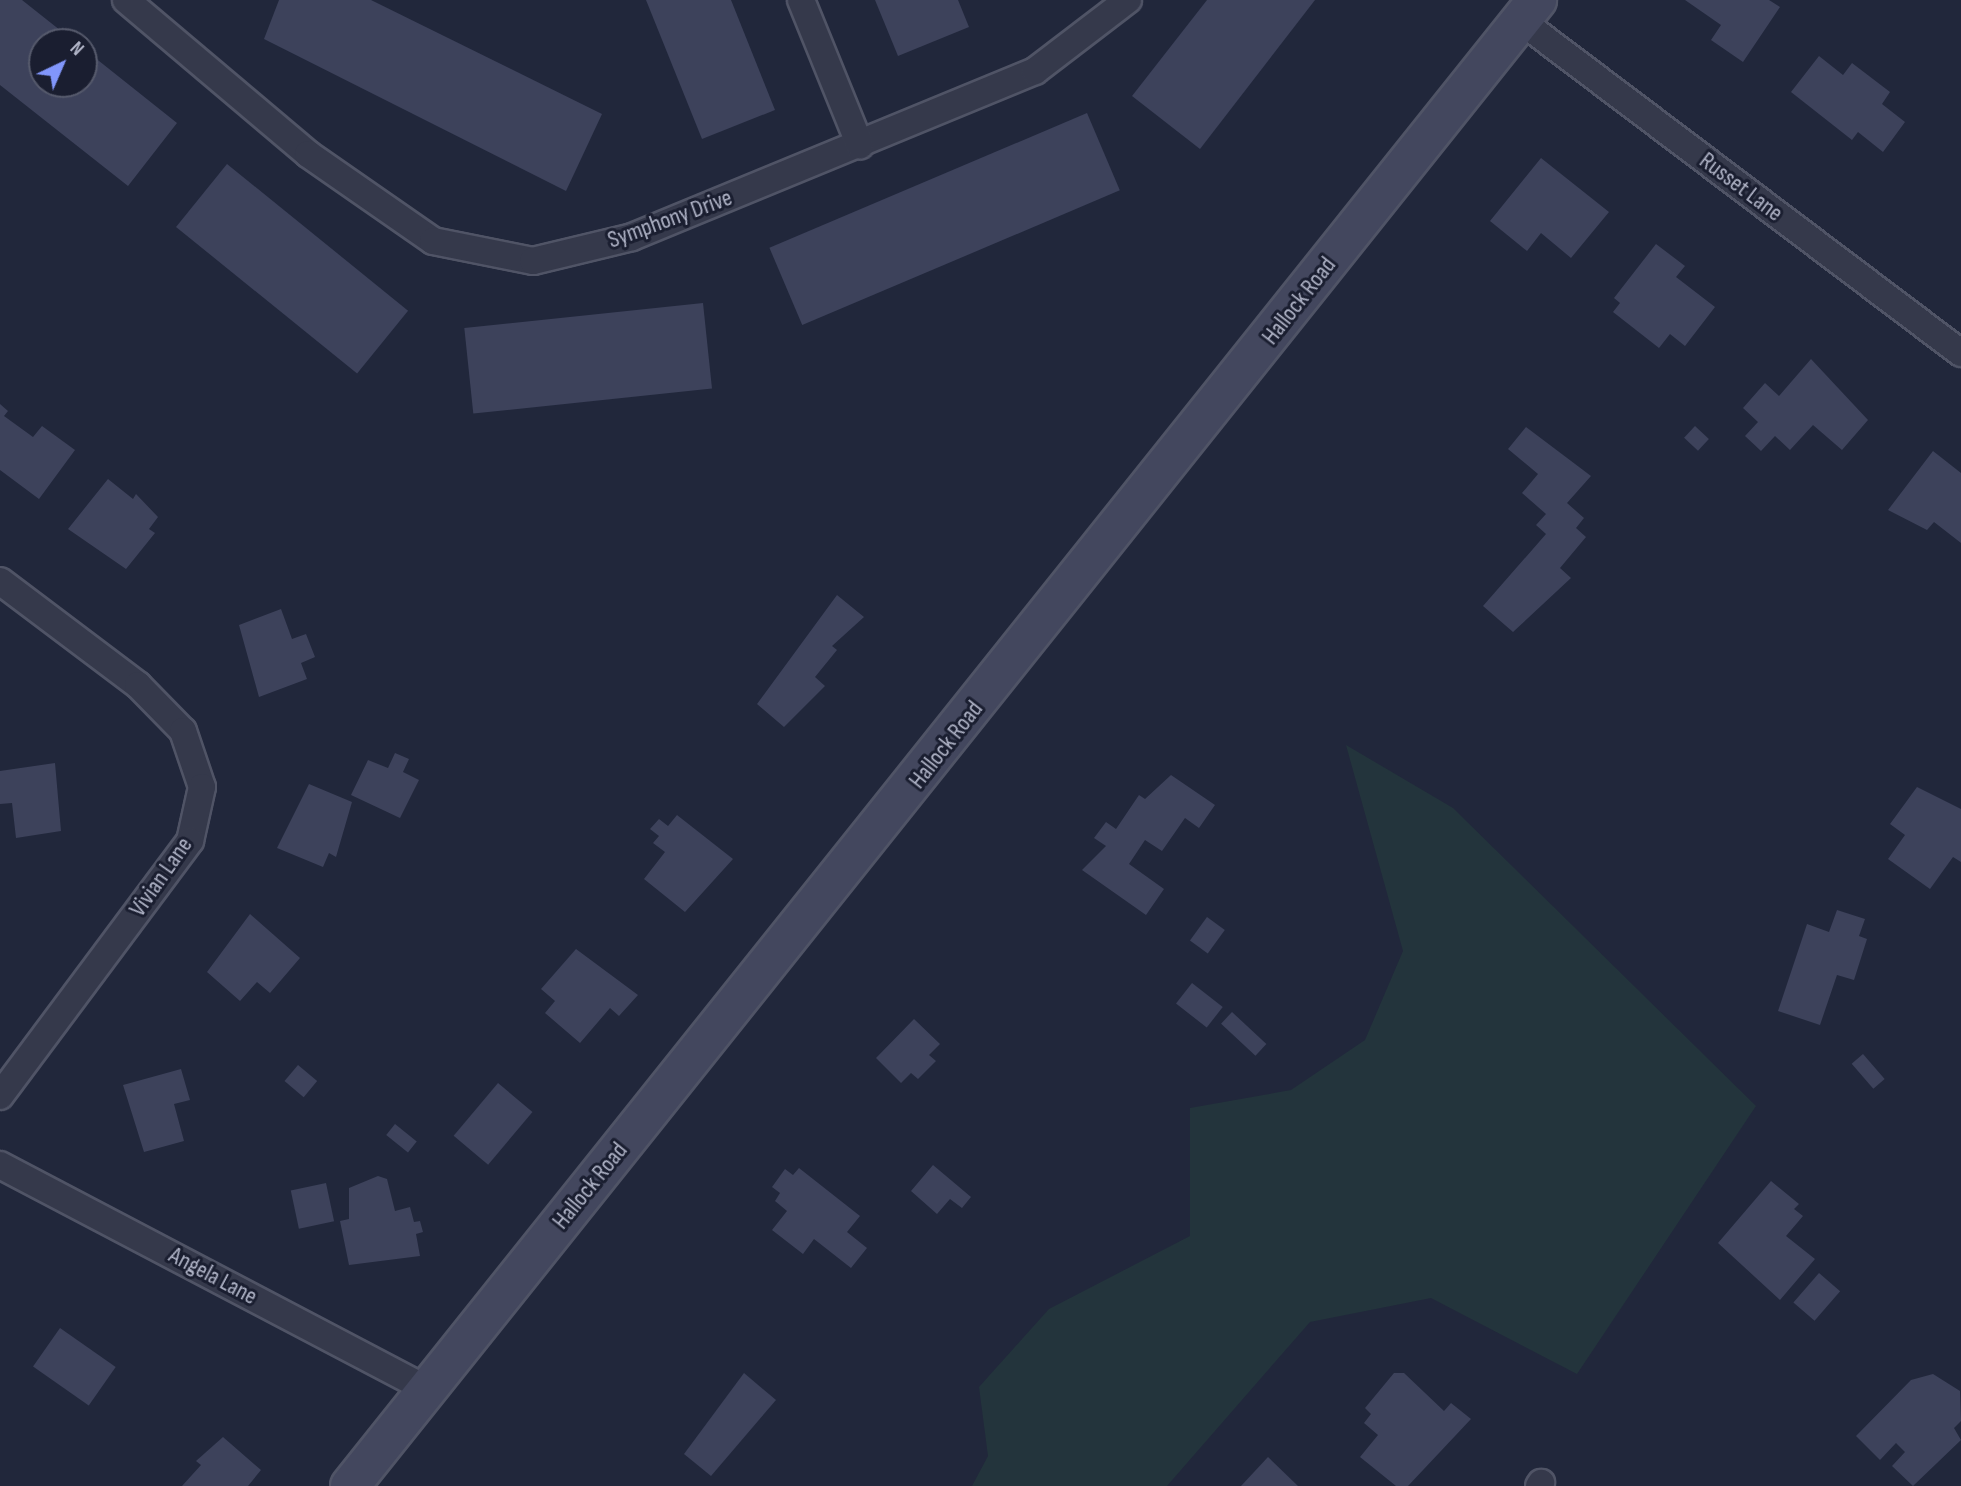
<!DOCTYPE html>
<html>
<head>
<meta charset="utf-8">
<style>
	body { margin:0 }
	#map { position:relative; width:1961px; height:1486px; overflow:hidden; background:#21273b; font-family:"Sofia Sans Condensed",sans-serif }
	div>[style] { position:absolute }
	.green>* { inset:0; background:#23343c }
	.building>* { inset:0; background:#3d425b; transform-origin:0 0 }
	.roads { filter:drop-shadow(2px 0 #505466) drop-shadow(-2px 0 #505466) drop-shadow(0 2px #505466) drop-shadow(0 -2px #505466) }
	.street>* { height:26px; margin:-13px; padding:0 13px; transform-origin:13px; border-radius:13px; background:#35394b }
	.secondary>* { height:38px; margin:-19px; padding:0 19px; transform-origin:19px; border-radius:19px; background:#43475e }
	span { translate:-50% -50%; white-space:nowrap; text-align:center; line-height:1.15; -webkit-text-stroke:6px #1a1e30; paint-order:stroke }
	.street-label { font-size:24px; color:#b0b4c7 }
	.north { position:absolute; left:28px; top:28px; width:70px; height:70px; box-sizing:border-box; background:#1a1e30; border:2px solid #565a6c; border-radius:50%; rotate:44deg; font-size:19px; font-weight:700; line-height:28px; text-align:center; color:#b0b4c7 }
	.north::after { content:''; display:block; margin:auto; width:24px; height:32px; background:#8196fb; clip-path:polygon(50% 0,100% 100%,50% 72%,0 100%) }
</style>
</head>
<body>
<div id="map">
	<div class="green">
		<i style="clip-path:polygon(1346px 745px,1453px 808px,1756px 1106px,1577px 1374px,1431px 1298px,1310px 1322px,1167px 1486px,972px 1486px,988px 1456px,979px 1387px,1049px 1309px,1190px 1236px,1190px 1108px,1291px 1090px,1365px 1040px,1403px 951px)"></i>
	</div>
	<div class="building">
		<i style="clip-path:polygon(0 0,22px 0,75px 42px,42px 42px,42px 84px,84px 84px,84px 49px,177px 123px,128px 186px,0 85px)"></i>
		<i style="clip-path:polygon(279px 0,371px 0,602px 114px,566px 191px,264px 39px)"></i>
		<i style="clip-path:polygon(646px 0,731px 0,775px 110px,702px 139px)"></i>
		<i style="clip-path:polygon(875px 0,958px 0,969px 27px,898px 56px)"></i>
		<i style="clip-path:polygon(1207px 0,1315px 0,1200px 149px,1132px 96px)"></i>
		<i style="clip-path:polygon(1685px 0,1769px 0,1780px 7px,1743px 62px,1711px 40px,1721px 25px)"></i>
		<i style="clip-path:polygon(1819px 56px,1843px 75px,1852px 63px,1890px 92px,1882px 104px,1905px 122px,1883px 152px,1858px 132px,1852px 140px,1791px 92px)"></i>
		<i style="left:1087px;top:113px;width:84px;height:345px;rotate:67deg"></i>
		<i style="clip-path:polygon(1541px 158px,1609px 212px,1571px 258px,1541px 233px,1527px 251px,1490px 221px)"></i>
		<i style="left:227px;top:164px;width:233px;height:81px;rotate:39deg"></i>
		<i style="clip-path:polygon(1656px 244px,1685px 266px,1676px 277px,1715px 307px,1685px 346px,1670px 334px,1659px 348px,1613px 312px,1620px 303px,1614px 298px)"></i>
		<i style="left:703px;top:303px;width:86px;height:240px;rotate:84deg"></i>
		<i style="clip-path:polygon(1811px 359px,1868px 420px,1842px 450px,1813px 425px,1790px 450px,1775px 436px,1761px 451px,1745px 436px,1758px 422px,1743px 408px,1765px 383px,1779px 396px)"></i>
		<i style="clip-path:polygon(0 404px,8px 411px,4px 416px,33px 437px,42px 426px,75px 450px,39px 499px,0 470px)"></i>
		<i style="left:1695px;top:426px;width:19px;height:16px;rotate:43deg"></i>
		<i style="clip-path:polygon(1526px 427px,1591px 476px,1567px 503px,1584px 518px,1576px 528px,1586px 537px,1560px 568px,1571px 578px,1513px 632px,1483px 606px,1546px 534px,1536px 525px,1546px 514px,1522px 493px,1538px 474px,1508px 449px)"></i>
		<i style="clip-path:polygon(1933px 451px,1961px 473px,1961px 543px,1934px 522px,1927px 530px,1888px 510px)"></i>
		<i style="clip-path:polygon(108px 479px,133px 499px,136px 494px,158px 517px,149px 529px,155px 533px,126px 569px,68px 529px)"></i>
		<i style="clip-path:polygon(837px 595px,864px 617px,832px 646px,837px 650px,815px 677px,825px 686px,784px 727px,757px 704px)"></i>
		<i style="clip-path:polygon(281px 609px,292px 639px,306px 634px,315px 657px,301px 663px,307px 679px,259px 697px,239px 625px)"></i>
		<i style="clip-path:polygon(395px 753px,409px 759px,403px 772px,419px 780px,400px 818px,351px 795px,368px 760px,388px 768px)"></i>
		<i style="clip-path:polygon(55px 763px,61px 831px,16px 838px,12px 803px,0 804px,0 771px)"></i>
		<i style="clip-path:polygon(1171px 775px,1215px 805px,1199px 828px,1185px 818px,1162px 851px,1145px 840px,1129px 864px,1164px 889px,1146px 915px,1082px 870px,1106px 846px,1094px 838px,1106px 822px,1116px 829px,1139px 795px,1145px 799px)"></i>
		<i style="clip-path:polygon(309px 784px,352px 802px,336px 857px,329px 853px,323px 867px,277px 848px)"></i>
		<i style="clip-path:polygon(1917px 787px,1961px 809px,1961px 862px,1953px 857px,1930px 889px,1888px 859px,1905px 835px,1890px 824px)"></i>
		<i style="clip-path:polygon(677px 815px,733px 859px,685px 912px,644px 879px,665px 852px,653px 843px,659px 836px,650px 829px,659px 819px,668px 826px)"></i>
		<i style="clip-path:polygon(1837px 910px,1865px 919px,1859px 936px,1867px 939px,1854px 980px,1837px 975px,1820px 1025px,1778px 1011px,1807px 924px,1829px 932px)"></i>
		<i style="clip-path:polygon(250px 914px,300px 958px,270px 993px,257px 982px,240px 1001px,207px 972px)"></i>
		<i style="left:1207px;top:917px;width:22px;height:29px;rotate:36deg"></i>
		<i style="clip-path:polygon(576px 949px,638px 995px,619px 1016px,610px 1008px,580px 1043px,545px 1013px,555px 1001px,541px 989px)"></i>
		<i style="left:1192px;top:983px;width:39px;height:26px;rotate:38deg"></i>
		<i style="left:1232px;top:1012px;width:47px;height:16px;rotate:43deg"></i>
		<i style="clip-path:polygon(914px 1019px,940px 1044px,929px 1055px,936px 1061px,918px 1079px,911px 1073px,901px 1083px,876px 1058px)"></i>
		<i style="left:1863px;top:1054px;width:33px;height:15px;rotate:49deg"></i>
		<i style="left:298px;top:1065px;width:25px;height:21px;rotate:40deg"></i>
		<i style="clip-path:polygon(181px 1069px,190px 1100px,174px 1104px,184px 1141px,144px 1152px,123px 1085px)"></i>
		<i style="left:498px;top:1083px;width:45px;height:69px;rotate:40deg"></i>
		<i style="left:395px;top:1124px;width:28px;height:14px;rotate:39deg"></i>
		<i style="clip-path:polygon(933px 1165px,971px 1197px,962px 1208px,950px 1199px,937px 1214px,911px 1191px)"></i>
		<i style="clip-path:polygon(799px 1168px,860px 1216px,847px 1232px,867px 1248px,851px 1268px,814px 1239px,803px 1254px,772px 1230px,787px 1211px,775px 1201px,780px 1193px,772px 1187px,785px 1169px,793px 1175px)"></i>
		<i style="clip-path:polygon(378px 1176px,387px 1179px,395px 1211px,410px 1207px,414px 1222px,420px 1221px,423px 1232px,416px 1234px,420px 1256px,349px 1265px,340px 1221px,349px 1219px,349px 1188px)"></i>
		<i style="clip-path:polygon(1771px 1181px,1799px 1204px,1794px 1209px,1803px 1216px,1786px 1236px,1815px 1259px,1780px 1300px,1718px 1243px)"></i>
		<i style="left:326px;top:1183px;width:39px;height:36px;rotate:78deg"></i>
		<i style="left:1819px;top:1273px;width:28px;height:39px;rotate:41deg"></i>
		<i style="left:60px;top:1328px;width:68px;height:47px;rotate:35deg"></i>
		<i style="clip-path:polygon(744px 1373px,776px 1400px,711px 1476px,684px 1454px)"></i>
		<i style="clip-path:polygon(1394px 1373px,1404px 1373px,1444px 1411px,1451px 1403px,1471px 1419px,1408px 1486px,1396px 1486px,1360px 1457px,1378px 1435px,1364px 1423px,1371px 1414px,1365px 1408px)"></i>
		<i style="clip-path:polygon(1933px 1374px,1960px 1391px,1961px 1421px,1954px 1428px,1961px 1440px,1913px 1486px,1892px 1466px,1905px 1452px,1896px 1443px,1880px 1460px,1856px 1436px,1911px 1380px)"></i>
		<i style="clip-path:polygon(223px 1437px,261px 1470px,248px 1486px,182px 1486px,201px 1465px,196px 1461px)"></i>
		<i style="clip-path:polygon(1268px 1457px,1298px 1486px,1241px 1486px)"></i>
	</div>
	<div class="roads">
		<div class="street">
			<i style="left:126px;top:0;width:238px;rotate:40.2deg"></i>
			<i style="left:308px;top:154px;width:152px;rotate:34.8deg"></i>
			<i style="left:433px;top:241px;width:102px;rotate:11.3deg"></i>
			<i style="left:533px;top:261px;width:102px;rotate:-13.6deg"></i>
			<i style="left:632px;top:237px;width:436px;rotate:-22.4deg"></i>
			<i style="left:1035px;top:71px;width:117px;rotate:-37.4deg"></i>
			<i style="left:801px;top:0;width:157px;rotate:67.9deg"></i>
			<i style="left:1521px;top:21px;width:551px;rotate:37.04deg"></i>
			<i style="left:0;top:581px;width:173px;rotate:37deg"></i>
			<i style="left:138px;top:685px;width:64px;rotate:45.6deg"></i>
			<i style="left:183px;top:731px;width:59px;rotate:71.3deg"></i>
			<i style="left:202px;top:787px;width:55px;rotate:102.5deg"></i>
			<i style="left:190px;top:841px;width:318px;rotate:126.7deg"></i>
			<i style="left:0;top:1165px;width:480px;rotate:27.7deg"></i>
			<i style="left:1539px;top:1486px;width:4px;rotate:-56deg"></i>
		</div>
		<div class="secondary">
			<i style="left:350px;top:1486px;width:1902px;rotate:-51.38deg"></i>
		</div>
	</div>
	<div class="street-label">
		<span style="left:1741px;top:187px;rotate:37deg">Russet Lane</span>
		<span style="left:670px;top:219px;rotate:-20deg">Symphony Drive</span>
		<span style="left:1299px;top:301px;rotate:-52deg">Hallock Road</span>
		<span style="left:946px;top:745px;rotate:-52deg">Hallock Road</span>
		<span style="left:161px;top:877px;rotate:-55deg">Vivian Lane</span>
		<span style="left:590px;top:1186px;rotate:-51deg">Hallock Road</span>
		<span style="left:213px;top:1276px;rotate:28deg">Angela Lane</span>
	</div>
	<div class="north">N</div>
</div>
</body>
</html>
